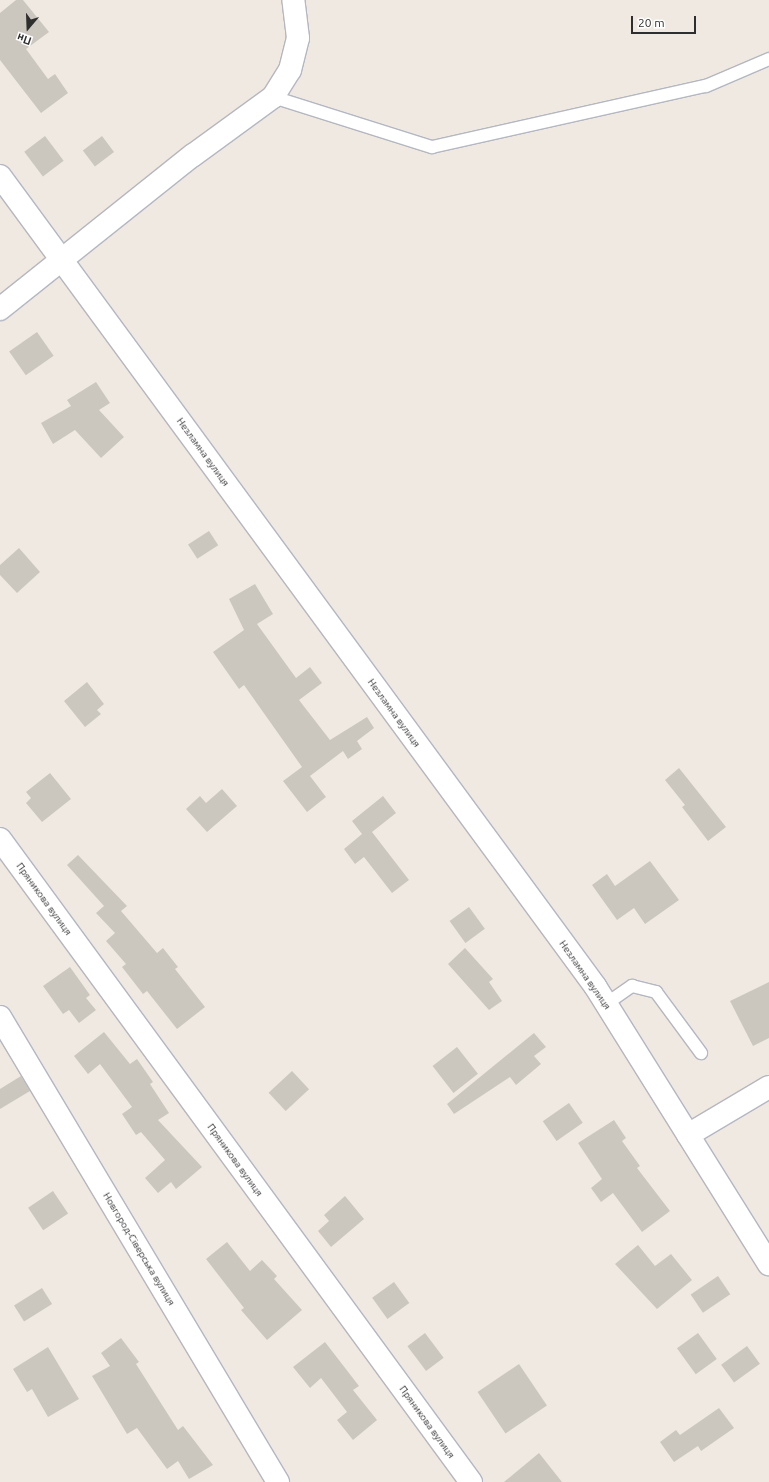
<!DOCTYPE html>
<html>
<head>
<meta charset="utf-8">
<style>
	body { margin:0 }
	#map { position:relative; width:769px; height:1482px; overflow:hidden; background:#efe9e1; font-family:Ubuntu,sans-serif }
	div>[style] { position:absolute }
	.building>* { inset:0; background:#cbc7bf; transform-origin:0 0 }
	.roads { filter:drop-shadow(1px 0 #b4b7c1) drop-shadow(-1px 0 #b4b7c1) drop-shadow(0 1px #b4b7c1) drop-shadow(0 -1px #b4b7c1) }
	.lane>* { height:12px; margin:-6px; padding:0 6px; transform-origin:6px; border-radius:6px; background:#fff }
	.street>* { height:22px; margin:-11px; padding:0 11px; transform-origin:11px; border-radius:11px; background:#fff }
	.secondary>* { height:22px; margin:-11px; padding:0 11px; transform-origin:11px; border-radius:11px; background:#fff }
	span { translate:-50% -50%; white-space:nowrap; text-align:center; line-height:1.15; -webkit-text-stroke:4px #fff; paint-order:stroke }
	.street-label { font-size:10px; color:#2e2e2e }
	.north { position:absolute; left:8px; top:8px; width:40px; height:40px; -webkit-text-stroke:3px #fff; paint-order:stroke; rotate:199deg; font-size:11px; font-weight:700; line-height:16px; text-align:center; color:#2e2e2e }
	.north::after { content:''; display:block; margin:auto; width:14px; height:18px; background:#2e2e2e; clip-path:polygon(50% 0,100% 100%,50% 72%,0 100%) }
	.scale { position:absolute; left:631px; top:16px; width:65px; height:18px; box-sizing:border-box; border:2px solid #2e2e2e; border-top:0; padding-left:5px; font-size:12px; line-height:14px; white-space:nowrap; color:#2e2e2e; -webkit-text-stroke:3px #fff; paint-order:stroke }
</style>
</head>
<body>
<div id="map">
	<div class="building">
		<i style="clip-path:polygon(16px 0,23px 0,49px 32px,26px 49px,48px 79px,55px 74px,68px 93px,41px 113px,0 60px,0 13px)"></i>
		<i style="left:45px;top:136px;width:31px;height:26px;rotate:53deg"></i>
		<i style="left:102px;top:136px;width:20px;height:24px;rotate:53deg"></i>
		<i style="left:37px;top:332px;width:29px;height:34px;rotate:55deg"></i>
		<i style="clip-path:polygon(96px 382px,110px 403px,99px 410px,124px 437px,101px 458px,75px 430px,53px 444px,41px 423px,71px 406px,67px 400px)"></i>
		<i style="left:209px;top:531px;width:17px;height:25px;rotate:57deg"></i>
		<i style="clip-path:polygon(19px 548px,40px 572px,17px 593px,0 575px,0 565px)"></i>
		<i style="clip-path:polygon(255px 584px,273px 614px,257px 624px,296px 678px,310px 667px,322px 683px,299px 700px,330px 740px,367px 717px,374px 728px,357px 741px,362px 749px,348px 759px,343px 751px,310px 776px,326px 797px,307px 812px,283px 781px,302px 767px,244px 685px,239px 689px,213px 652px,244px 630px,229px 599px)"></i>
		<i style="clip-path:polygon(87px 682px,104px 704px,97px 710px,101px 714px,85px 727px,64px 701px)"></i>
		<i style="clip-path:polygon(679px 768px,726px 827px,708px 841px,682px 807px,685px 805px,665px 780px)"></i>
		<i style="clip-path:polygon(50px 773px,71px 799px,42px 822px,26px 803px,31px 798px,26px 792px)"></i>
		<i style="clip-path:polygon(222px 789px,237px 806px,207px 832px,186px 809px,200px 796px,206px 803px)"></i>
		<i style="clip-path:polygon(383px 796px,396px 813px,372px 832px,409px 880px,392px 893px,364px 857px,355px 864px,344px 849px,362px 834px,352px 821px)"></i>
		<i style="clip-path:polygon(78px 855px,127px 906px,121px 911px,157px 953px,163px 948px,178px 967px,175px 969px,205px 1007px,177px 1029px,147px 991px,143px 994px,122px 967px,126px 964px,106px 941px,115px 933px,96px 913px,104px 906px,67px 865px)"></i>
		<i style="clip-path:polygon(650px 861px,679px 900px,645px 924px,634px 908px,617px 920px,592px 885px,607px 874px,615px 886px)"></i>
		<i style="left:469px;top:907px;width:27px;height:24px;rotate:54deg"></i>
		<i style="clip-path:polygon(465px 948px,493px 979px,489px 982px,502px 1001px,489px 1010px,448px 964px)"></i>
		<i style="clip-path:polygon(70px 967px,90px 995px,86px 998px,96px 1010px,79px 1023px,69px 1010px,63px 1014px,43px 986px)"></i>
		<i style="clip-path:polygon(769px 982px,769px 1038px,753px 1046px,730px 1001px)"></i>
		<i style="clip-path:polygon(104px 1032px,130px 1064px,137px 1059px,153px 1082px,150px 1084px,169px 1113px,158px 1120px,202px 1167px,176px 1189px,171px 1182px,158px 1193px,145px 1178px,165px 1160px,141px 1132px,136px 1135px,122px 1114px,132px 1107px,100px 1064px,88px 1074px,74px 1056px)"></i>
		<i style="clip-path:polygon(534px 1033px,546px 1047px,534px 1056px,541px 1064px,516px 1085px,510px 1077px,454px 1114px,447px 1104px)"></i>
		<i style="left:457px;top:1047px;width:34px;height:31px;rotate:52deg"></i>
		<i style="left:292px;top:1071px;width:25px;height:32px;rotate:47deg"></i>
		<i style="clip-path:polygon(21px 1076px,30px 1091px,0 1109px,0 1089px)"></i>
		<i style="left:569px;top:1103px;width:24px;height:32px;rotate:55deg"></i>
		<i style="clip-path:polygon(614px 1120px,626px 1138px,622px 1141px,640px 1166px,637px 1168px,670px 1211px,642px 1232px,613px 1193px,601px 1202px,591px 1188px,602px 1179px,578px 1143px)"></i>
		<i style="left:53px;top:1191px;width:27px;height:30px;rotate:56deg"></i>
		<i style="clip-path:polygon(345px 1196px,364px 1219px,331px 1247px,318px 1231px,329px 1221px,324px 1215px)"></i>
		<i style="clip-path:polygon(227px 1242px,250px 1271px,262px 1260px,277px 1276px,274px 1279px,302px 1310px,267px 1340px,241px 1310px,244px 1308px,206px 1259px)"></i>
		<i style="clip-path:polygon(638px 1245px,655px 1266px,671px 1254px,692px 1280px,657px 1309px,615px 1264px)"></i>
		<i style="left:718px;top:1276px;width:22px;height:33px;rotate:56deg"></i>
		<i style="left:394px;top:1282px;width:26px;height:27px;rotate:54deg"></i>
		<i style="left:42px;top:1288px;width:19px;height:33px;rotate:58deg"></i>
		<i style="left:425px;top:1333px;width:31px;height:22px;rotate:53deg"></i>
		<i style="left:698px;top:1333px;width:32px;height:26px;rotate:54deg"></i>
		<i style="clip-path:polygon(121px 1338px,139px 1362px,136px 1364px,178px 1430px,183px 1426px,213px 1465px,189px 1479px,178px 1461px,167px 1469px,137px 1428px,127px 1434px,92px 1376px,110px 1366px,101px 1353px)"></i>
		<i style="clip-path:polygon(325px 1342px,359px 1386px,353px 1390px,377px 1420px,353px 1440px,337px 1420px,347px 1412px,321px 1378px,310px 1388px,293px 1367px)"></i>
		<i style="left:747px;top:1346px;width:22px;height:32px;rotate:54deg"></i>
		<i style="clip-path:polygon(48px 1347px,79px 1399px,48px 1417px,32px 1389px,27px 1392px,13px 1369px)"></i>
		<i style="left:519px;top:1364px;width:50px;height:50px;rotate:56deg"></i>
		<i style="clip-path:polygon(719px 1408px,734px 1428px,701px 1451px,698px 1446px,674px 1462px,660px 1442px,676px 1430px,680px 1435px)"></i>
		<i style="clip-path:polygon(539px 1453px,562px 1482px,504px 1482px)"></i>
	</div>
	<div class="roads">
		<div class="lane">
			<i style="left:273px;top:97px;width:167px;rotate:17.5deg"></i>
			<i style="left:432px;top:147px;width:281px;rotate:-12.6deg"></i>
			<i style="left:706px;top:86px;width:69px;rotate:-23.2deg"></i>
			<i style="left:606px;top:1004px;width:32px;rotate:-35deg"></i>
			<i style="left:632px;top:986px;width:25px;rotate:14deg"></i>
			<i style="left:656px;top:992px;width:76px;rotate:53.6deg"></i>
		</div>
		<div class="street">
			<i style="left:0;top:309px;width:246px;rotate:-38.6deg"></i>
			<i style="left:192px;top:156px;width:100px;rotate:-36.1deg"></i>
			<i style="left:273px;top:97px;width:32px;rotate:-58deg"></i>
			<i style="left:290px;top:70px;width:33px;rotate:-76deg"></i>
			<i style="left:298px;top:38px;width:38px;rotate:-97deg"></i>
			<i style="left:0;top:839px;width:797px;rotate:53.78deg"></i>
			<i style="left:0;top:1017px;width:542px;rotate:59.13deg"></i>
			<i style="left:688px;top:1135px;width:94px;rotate:-30.7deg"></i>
		</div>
		<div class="secondary">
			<i style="left:0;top:176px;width:1005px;rotate:53.7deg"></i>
			<i style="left:595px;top:986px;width:328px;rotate:58deg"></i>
		</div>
	</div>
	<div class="street-label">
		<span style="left:203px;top:452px;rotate:54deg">Незламна вулиця</span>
		<span style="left:394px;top:713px;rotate:54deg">Незламна вулиця</span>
		<span style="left:44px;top:899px;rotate:54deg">Пряникова вулиця</span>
		<span style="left:585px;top:975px;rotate:55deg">Незламна вулиця</span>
		<span style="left:235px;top:1160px;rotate:54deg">Пряникова вулиця</span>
		<span style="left:139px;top:1249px;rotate:59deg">Новгород-Сіверська вулиця</span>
		<span style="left:427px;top:1422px;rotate:54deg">Пряникова вулиця</span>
	</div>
	<div class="north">Пн</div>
	<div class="scale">20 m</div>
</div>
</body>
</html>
